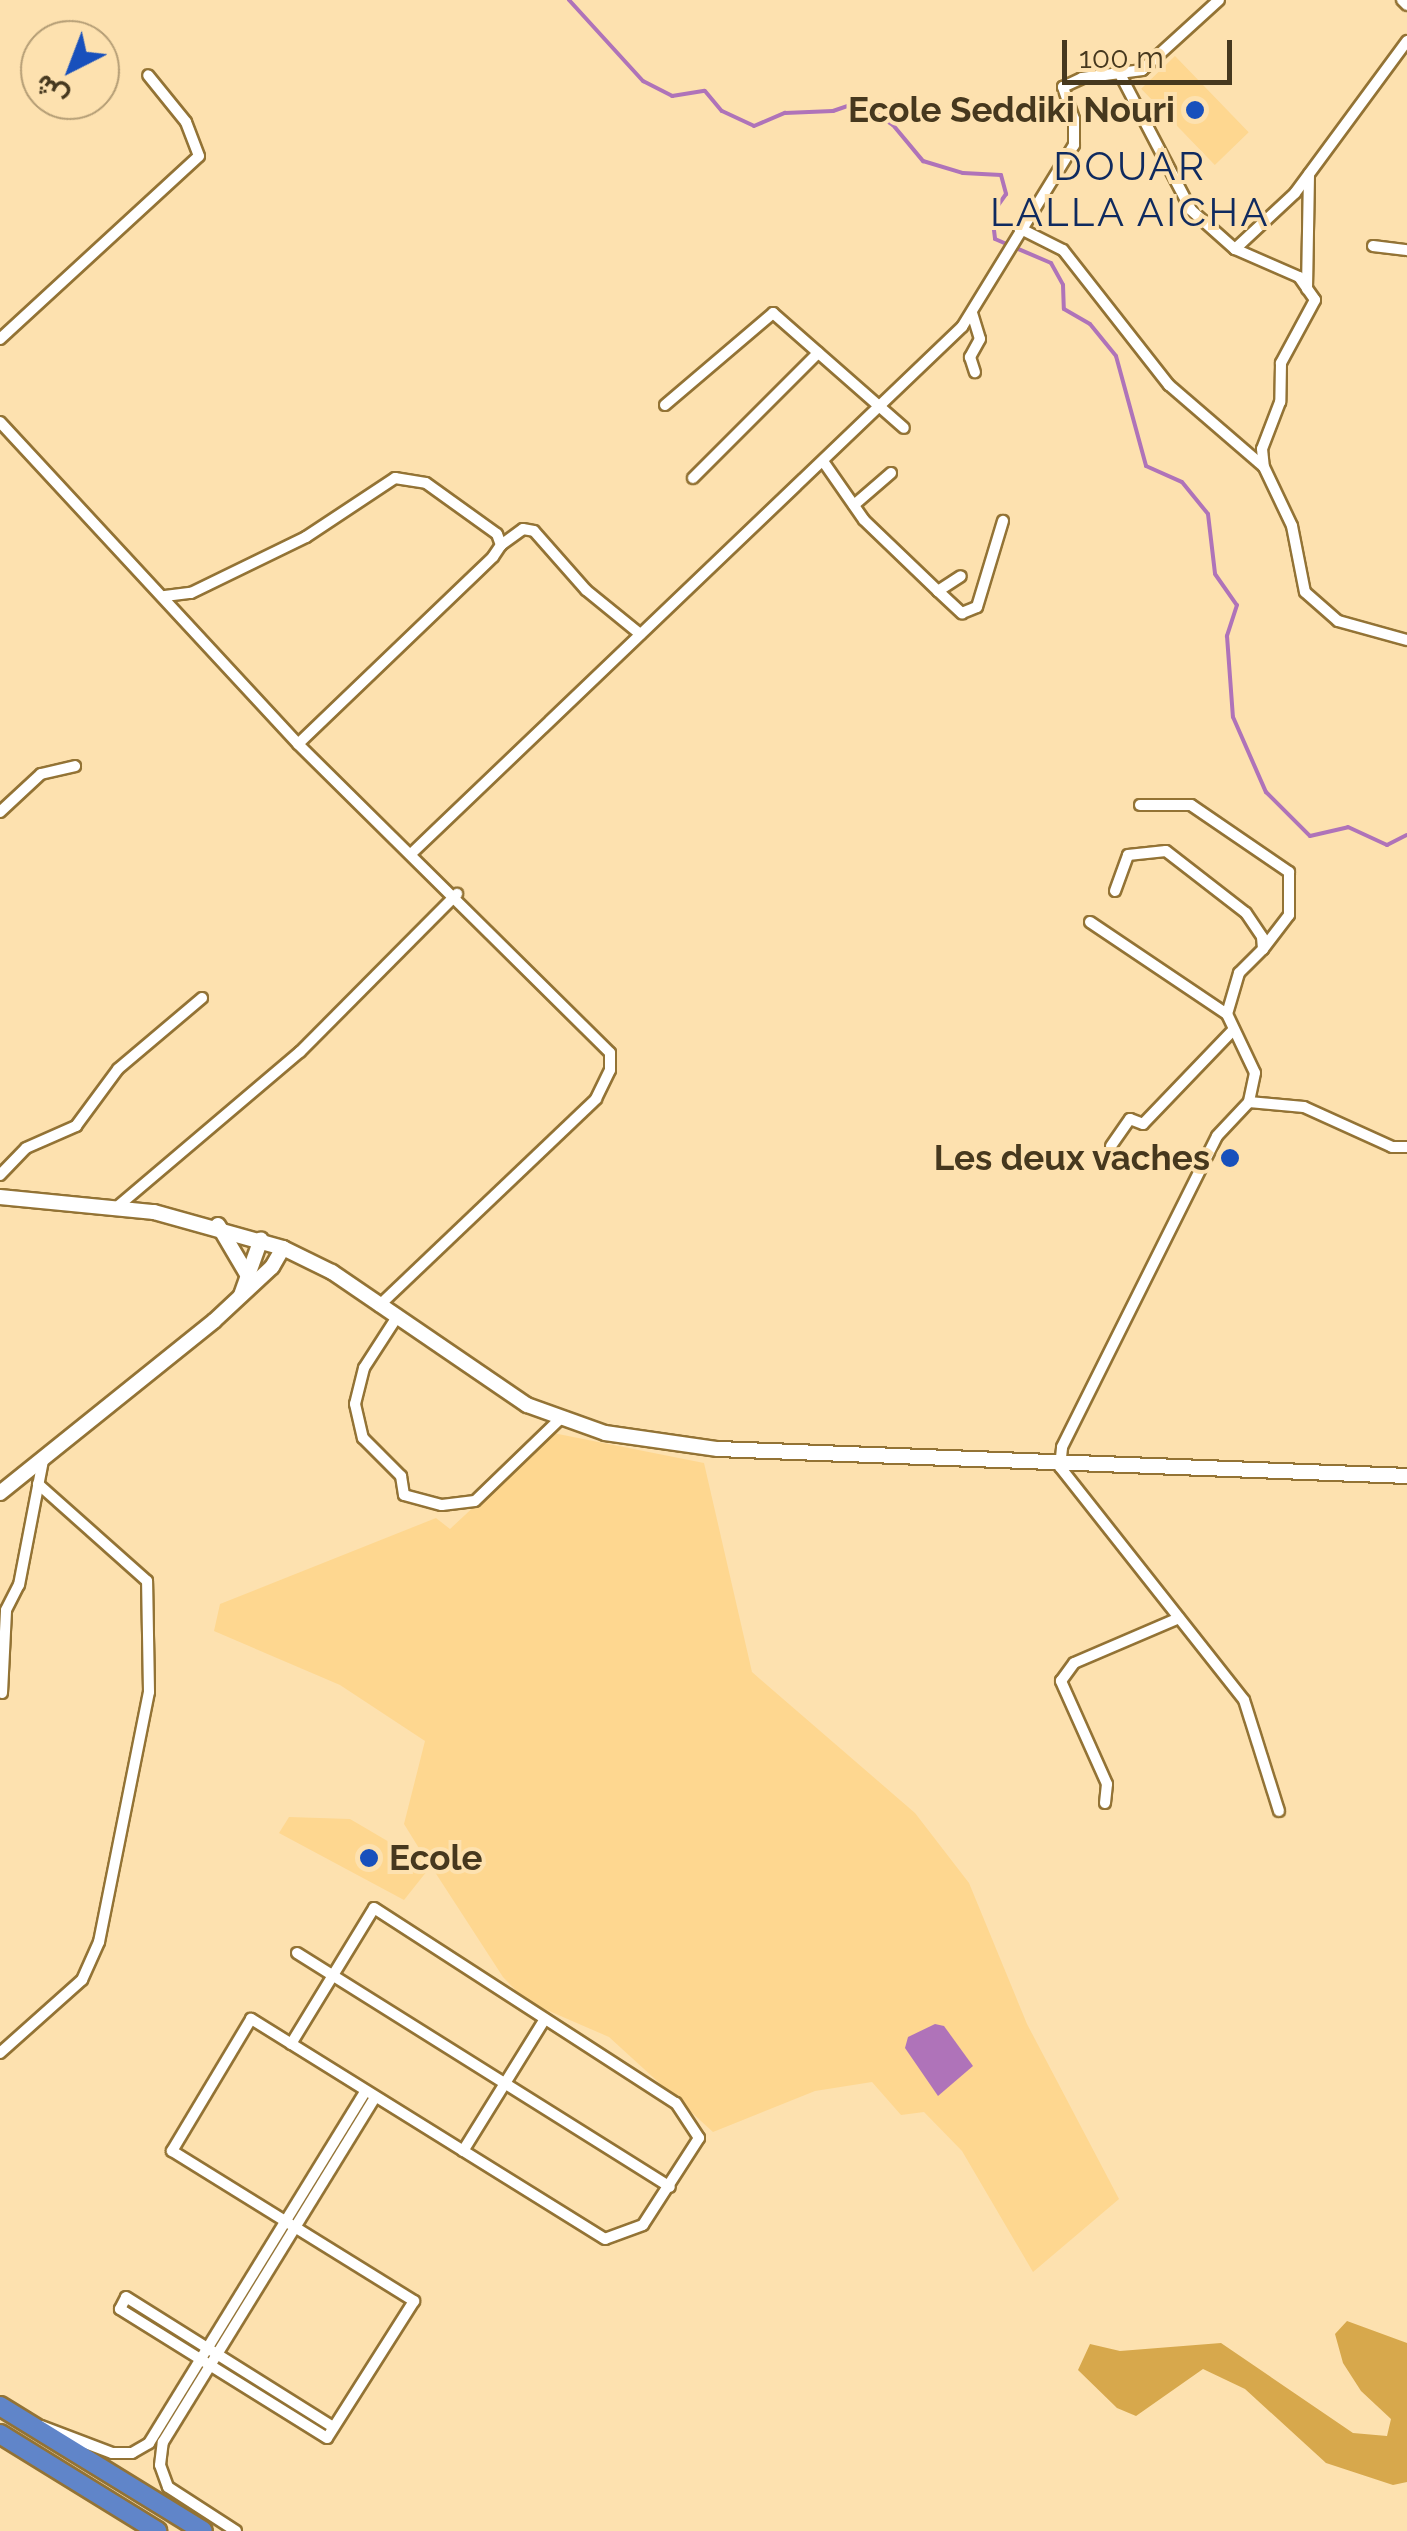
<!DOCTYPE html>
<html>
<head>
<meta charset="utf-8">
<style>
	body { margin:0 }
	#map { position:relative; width:1407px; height:2531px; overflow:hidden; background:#fde1af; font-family:Raleway,Vazirmatn,sans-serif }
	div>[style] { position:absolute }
	.built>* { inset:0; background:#fed790; transform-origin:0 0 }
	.forest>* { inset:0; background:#d7a84c }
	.water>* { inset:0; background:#af73b9 }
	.stream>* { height:4px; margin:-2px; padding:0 2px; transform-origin:2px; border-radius:2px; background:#af73b9 }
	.roads { filter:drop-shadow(2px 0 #937335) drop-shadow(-2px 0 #937335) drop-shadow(0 2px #937335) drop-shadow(0 -2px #937335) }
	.street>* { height:10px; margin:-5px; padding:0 5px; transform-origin:5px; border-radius:5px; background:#fff }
	.secondary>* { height:14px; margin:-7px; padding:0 7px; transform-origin:7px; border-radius:7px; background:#fff }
	.highway>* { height:18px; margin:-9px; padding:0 9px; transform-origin:9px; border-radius:9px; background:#6085c9 }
	.dots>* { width:28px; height:28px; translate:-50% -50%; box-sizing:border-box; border:5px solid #fde1af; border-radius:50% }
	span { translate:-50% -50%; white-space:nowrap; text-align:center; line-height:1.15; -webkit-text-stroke:8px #fde1af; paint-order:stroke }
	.poi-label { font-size:35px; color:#46381e; font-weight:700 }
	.right { translate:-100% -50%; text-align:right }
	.left { translate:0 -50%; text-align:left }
	.quarter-label { font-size:40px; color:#0f2a5f; letter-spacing:2.5px }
	.north { position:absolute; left:20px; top:20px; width:100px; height:100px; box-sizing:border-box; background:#fde1af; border:2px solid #b49d75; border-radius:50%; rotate:222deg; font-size:28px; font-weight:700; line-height:40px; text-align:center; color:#46381e }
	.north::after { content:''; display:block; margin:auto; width:35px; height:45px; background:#1850bc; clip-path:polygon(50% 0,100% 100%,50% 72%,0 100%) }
	.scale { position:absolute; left:1062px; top:40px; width:170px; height:45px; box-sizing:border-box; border:5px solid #46381e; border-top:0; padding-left:12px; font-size:30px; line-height:35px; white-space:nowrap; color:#46381e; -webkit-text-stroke:8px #fde1af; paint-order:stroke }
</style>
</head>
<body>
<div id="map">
	<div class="built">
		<i style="left:1175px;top:56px;width:106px;height:47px;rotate:46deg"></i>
		<i style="clip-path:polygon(553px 1433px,704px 1463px,752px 1672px,915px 1813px,969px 1883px,1027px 2024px,1119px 2199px,1033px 2272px,962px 2151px,924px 2112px,901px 2115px,872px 2082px,815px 2091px,713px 2132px,609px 2037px,526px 2001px,503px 1977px,431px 1866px,404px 1900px,279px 1833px,289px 1817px,350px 1819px,430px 1866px,404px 1824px,425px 1741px,340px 1685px,214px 1631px,220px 1604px,436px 1518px,450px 1529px)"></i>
	</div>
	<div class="forest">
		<i style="clip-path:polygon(1347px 2321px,1407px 2343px,1407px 2482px,1393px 2485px,1326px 2463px,1245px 2389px,1203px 2369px,1136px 2416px,1117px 2408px,1078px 2370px,1090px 2344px,1120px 2351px,1221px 2343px,1353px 2433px,1387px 2436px,1391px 2419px,1361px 2391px,1343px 2363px,1335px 2334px)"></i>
	</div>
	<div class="water">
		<i style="clip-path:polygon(935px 2024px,944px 2026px,973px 2066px,938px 2096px,905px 2048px,908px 2037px)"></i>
	</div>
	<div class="stream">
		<i style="left:569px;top:0;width:110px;rotate:47.6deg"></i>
		<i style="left:643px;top:81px;width:33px;rotate:27deg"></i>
		<i style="left:672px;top:96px;width:33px;rotate:-9deg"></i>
		<i style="left:705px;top:91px;width:26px;rotate:50deg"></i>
		<i style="left:722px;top:111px;width:35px;rotate:25deg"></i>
		<i style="left:754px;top:126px;width:34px;rotate:-23deg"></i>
		<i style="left:785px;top:113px;width:48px;rotate:-2.4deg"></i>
		<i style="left:833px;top:111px;width:28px;rotate:-19deg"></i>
		<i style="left:859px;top:102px;width:41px;rotate:34.1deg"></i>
		<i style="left:893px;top:125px;width:47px;rotate:50.2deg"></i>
		<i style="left:923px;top:161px;width:42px;rotate:16.7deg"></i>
		<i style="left:963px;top:173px;width:38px;rotate:3deg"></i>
		<i style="left:1001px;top:175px;width:20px;rotate:75deg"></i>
		<i style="left:1006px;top:194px;width:24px;rotate:125deg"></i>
		<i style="left:992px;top:214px;width:25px;rotate:83deg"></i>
		<i style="left:995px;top:239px;width:61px;rotate:23.2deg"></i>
		<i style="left:1051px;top:263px;width:25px;rotate:61deg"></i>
		<i style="left:1063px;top:285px;width:24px;rotate:88deg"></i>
		<i style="left:1064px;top:309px;width:30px;rotate:30deg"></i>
		<i style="left:1090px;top:324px;width:41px;rotate:50.9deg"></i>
		<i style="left:1116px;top:356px;width:114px;rotate:74.7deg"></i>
		<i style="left:1146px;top:466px;width:39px;rotate:24deg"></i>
		<i style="left:1182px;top:482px;width:41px;rotate:50.9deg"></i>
		<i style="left:1208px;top:514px;width:60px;rotate:83.3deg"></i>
		<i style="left:1215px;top:574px;width:38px;rotate:55deg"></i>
		<i style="left:1237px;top:605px;width:33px;rotate:108deg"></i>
		<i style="left:1227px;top:636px;width:81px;rotate:85.8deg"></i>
		<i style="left:1233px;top:717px;width:82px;rotate:66.3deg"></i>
		<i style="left:1266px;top:792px;width:62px;rotate:45deg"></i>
		<i style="left:1310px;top:836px;width:39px;rotate:-13deg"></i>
		<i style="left:1348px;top:827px;width:43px;rotate:24.8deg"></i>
		<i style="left:1387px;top:845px;width:22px;rotate:-27deg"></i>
	</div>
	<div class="roads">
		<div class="street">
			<i style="left:1402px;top:0;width:7px;rotate:45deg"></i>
			<i style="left:1121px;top:76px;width:151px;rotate:62.4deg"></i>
			<i style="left:1191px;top:210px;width:59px;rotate:41.6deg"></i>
			<i style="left:1235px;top:249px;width:70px;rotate:23.6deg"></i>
			<i style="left:1299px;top:277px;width:28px;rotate:55deg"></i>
			<i style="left:1315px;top:300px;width:72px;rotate:118.4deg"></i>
			<i style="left:1281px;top:363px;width:39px;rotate:91deg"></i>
			<i style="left:1280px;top:402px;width:50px;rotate:111deg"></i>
			<i style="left:1262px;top:449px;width:18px;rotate:84deg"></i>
			<i style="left:1264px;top:467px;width:65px;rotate:64.6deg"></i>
			<i style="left:1292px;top:526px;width:67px;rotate:78.9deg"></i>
			<i style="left:1305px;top:592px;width:44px;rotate:41.3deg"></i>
			<i style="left:1338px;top:621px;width:72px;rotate:15.4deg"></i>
			<i style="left:1019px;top:228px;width:49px;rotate:26.6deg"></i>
			<i style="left:1063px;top:250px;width:172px;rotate:51.9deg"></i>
			<i style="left:1169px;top:385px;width:124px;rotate:40.8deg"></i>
			<i style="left:1373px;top:246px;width:34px;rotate:7deg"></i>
			<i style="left:1235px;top:249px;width:82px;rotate:-43deg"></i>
			<i style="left:1295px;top:193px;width:189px;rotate:-53.6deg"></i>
			<i style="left:1307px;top:289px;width:115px;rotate:-89deg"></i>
			<i style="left:972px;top:313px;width:27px;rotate:73deg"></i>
			<i style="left:980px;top:339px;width:21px;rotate:119deg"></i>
			<i style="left:970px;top:357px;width:16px;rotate:72deg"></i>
			<i style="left:0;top:339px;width:270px;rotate:-42.6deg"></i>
			<i style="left:199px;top:156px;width:36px;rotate:-111deg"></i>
			<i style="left:186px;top:122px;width:60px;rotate:-129deg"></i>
			<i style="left:665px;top:405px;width:142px;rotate:-40.4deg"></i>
			<i style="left:773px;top:313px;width:174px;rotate:41.3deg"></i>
			<i style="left:0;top:422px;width:439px;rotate:47.2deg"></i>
			<i style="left:298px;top:744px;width:439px;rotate:44.7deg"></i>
			<i style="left:610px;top:1053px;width:17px;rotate:90deg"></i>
			<i style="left:610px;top:1070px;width:32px;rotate:116deg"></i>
			<i style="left:596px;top:1099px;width:300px;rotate:136.4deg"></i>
			<i style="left:825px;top:464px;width:68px;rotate:55.1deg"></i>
			<i style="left:864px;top:520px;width:103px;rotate:43.8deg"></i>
			<i style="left:938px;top:591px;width:27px;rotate:-33deg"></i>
			<i style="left:693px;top:478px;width:177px;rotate:-45deg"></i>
			<i style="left:854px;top:505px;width:49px;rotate:-40.9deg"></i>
			<i style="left:501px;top:545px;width:27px;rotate:-36deg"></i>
			<i style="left:523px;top:529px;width:11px;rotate:10deg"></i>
			<i style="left:534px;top:531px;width:79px;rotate:48.6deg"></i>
			<i style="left:586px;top:590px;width:70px;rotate:39.2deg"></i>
			<i style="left:938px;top:591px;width:33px;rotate:43deg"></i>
			<i style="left:962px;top:613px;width:16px;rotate:-22deg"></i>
			<i style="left:977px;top:607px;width:90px;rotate:-73.2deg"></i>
			<i style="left:165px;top:596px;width:26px;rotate:-7deg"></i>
			<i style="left:191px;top:593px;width:128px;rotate:-26deg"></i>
			<i style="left:306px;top:537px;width:107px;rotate:-33.5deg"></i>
			<i style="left:395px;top:478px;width:31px;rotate:9deg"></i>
			<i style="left:426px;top:483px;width:87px;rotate:35.7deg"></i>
			<i style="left:497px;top:534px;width:12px;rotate:70deg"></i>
			<i style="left:501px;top:545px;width:14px;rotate:124deg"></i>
			<i style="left:493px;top:557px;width:270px;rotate:136.2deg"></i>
			<i style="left:1140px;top:805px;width:51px"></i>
			<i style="left:1191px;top:805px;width:119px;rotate:34.4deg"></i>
			<i style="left:1289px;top:872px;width:43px;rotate:90deg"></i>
			<i style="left:1289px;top:915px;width:43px;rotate:127.4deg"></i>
			<i style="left:0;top:812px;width:56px;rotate:-42.8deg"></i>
			<i style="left:41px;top:774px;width:35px;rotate:-13deg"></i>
			<i style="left:413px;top:852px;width:760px;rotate:-43.72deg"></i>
			<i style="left:962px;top:327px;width:214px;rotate:-58.4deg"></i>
			<i style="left:1074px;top:145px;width:26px;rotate:-90deg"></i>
			<i style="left:1074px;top:119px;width:34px;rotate:-109deg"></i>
			<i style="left:1063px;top:87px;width:21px;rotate:-25deg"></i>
			<i style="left:1082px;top:78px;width:61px;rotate:-7.6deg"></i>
			<i style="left:1142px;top:70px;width:104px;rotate:-42.3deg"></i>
			<i style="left:1115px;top:891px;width:38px;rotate:-70deg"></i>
			<i style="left:1128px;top:855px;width:38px;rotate:-6deg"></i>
			<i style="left:1166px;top:851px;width:101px;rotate:37.8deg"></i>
			<i style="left:1246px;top:913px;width:29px;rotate:56deg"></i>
			<i style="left:1262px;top:937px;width:12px;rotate:85deg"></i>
			<i style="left:1263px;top:949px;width:34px;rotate:135deg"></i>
			<i style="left:1239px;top:973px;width:43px;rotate:106.3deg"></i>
			<i style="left:1227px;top:1014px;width:65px;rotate:64.6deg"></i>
			<i style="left:1255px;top:1073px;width:30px;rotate:102deg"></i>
			<i style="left:1090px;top:922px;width:165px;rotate:33.9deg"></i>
			<i style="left:1111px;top:1146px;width:33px;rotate:-55deg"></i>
			<i style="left:1130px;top:1119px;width:14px;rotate:21deg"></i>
			<i style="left:1143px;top:1124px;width:130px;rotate:-46.2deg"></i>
			<i style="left:0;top:1175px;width:37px;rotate:-46deg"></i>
			<i style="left:26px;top:1148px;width:55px;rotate:-23.7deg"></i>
			<i style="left:76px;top:1126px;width:71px;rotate:-53.6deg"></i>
			<i style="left:118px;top:1069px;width:110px;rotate:-40.2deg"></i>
			<i style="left:117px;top:1207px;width:240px;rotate:-40.3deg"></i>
			<i style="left:300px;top:1052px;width:223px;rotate:-45.2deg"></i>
			<i style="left:395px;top:1320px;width:57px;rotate:122.9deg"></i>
			<i style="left:364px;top:1368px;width:37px;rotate:104deg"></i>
			<i style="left:355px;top:1404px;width:35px;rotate:77deg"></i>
			<i style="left:363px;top:1438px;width:54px;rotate:45deg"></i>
			<i style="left:401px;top:1476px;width:19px;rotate:81deg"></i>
			<i style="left:404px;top:1495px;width:39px;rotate:15deg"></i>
			<i style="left:442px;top:1505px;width:33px;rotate:-7deg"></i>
			<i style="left:475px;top:1501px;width:118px;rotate:-44deg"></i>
			<i style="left:2px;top:1693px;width:83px;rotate:-87.2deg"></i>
			<i style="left:6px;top:1610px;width:28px;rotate:-63deg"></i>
			<i style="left:19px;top:1585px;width:127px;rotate:-79.1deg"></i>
			<i style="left:1105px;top:1803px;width:19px;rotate:-84deg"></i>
			<i style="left:1107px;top:1784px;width:113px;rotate:-114.1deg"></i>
			<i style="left:1061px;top:1681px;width:22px;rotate:-54deg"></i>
			<i style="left:1074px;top:1663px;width:114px;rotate:-23.2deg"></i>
			<i style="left:1279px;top:1811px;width:116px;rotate:-107.5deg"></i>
			<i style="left:1244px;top:1700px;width:297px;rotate:-128.3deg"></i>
			<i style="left:1060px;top:1467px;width:20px;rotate:-84deg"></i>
			<i style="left:1062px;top:1447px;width:347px;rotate:-63.5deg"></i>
			<i style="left:1217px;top:1136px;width:47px;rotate:-46.7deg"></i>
			<i style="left:1249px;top:1102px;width:55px;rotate:5.2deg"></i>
			<i style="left:1304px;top:1107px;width:97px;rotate:24.4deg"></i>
			<i style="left:1392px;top:1147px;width:15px"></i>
			<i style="left:297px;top:1953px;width:440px;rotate:32.1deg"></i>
			<i style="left:291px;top:2044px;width:159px;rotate:-58.6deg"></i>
			<i style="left:374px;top:1908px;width:359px;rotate:32.9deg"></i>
			<i style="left:676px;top:2103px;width:42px;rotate:56.7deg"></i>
			<i style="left:699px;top:2138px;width:103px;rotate:122.8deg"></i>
			<i style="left:643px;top:2225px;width:40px;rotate:159.8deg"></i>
			<i style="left:605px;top:2239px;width:417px;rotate:-148.1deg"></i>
			<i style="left:251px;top:2019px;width:154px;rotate:120.9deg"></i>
			<i style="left:172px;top:2151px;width:285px;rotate:31.8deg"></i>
			<i style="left:414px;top:2301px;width:162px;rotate:122.4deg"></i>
			<i style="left:327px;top:2438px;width:244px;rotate:-148.1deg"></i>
			<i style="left:120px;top:2309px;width:13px;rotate:-63deg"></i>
			<i style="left:126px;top:2297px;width:244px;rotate:32.1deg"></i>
			<i style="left:0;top:2053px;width:110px;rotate:-41.7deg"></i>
			<i style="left:82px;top:1980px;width:42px;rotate:-65.9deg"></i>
			<i style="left:99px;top:1942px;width:255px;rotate:-78.7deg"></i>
			<i style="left:149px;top:1692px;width:111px;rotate:-91deg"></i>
			<i style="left:147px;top:1581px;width:146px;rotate:-138.3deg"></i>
			<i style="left:463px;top:2151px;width:152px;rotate:-58.2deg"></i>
			<i style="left:41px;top:2426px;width:76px;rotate:20.8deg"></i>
			<i style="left:112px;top:2453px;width:20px"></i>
			<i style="left:132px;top:2453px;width:20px;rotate:-30deg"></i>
			<i style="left:149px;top:2443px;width:412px;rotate:-58.4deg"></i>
			<i style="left:236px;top:2531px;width:81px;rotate:-147.1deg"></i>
			<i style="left:168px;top:2487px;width:23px;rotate:-110deg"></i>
			<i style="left:160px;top:2465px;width:23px;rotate:-83deg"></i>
			<i style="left:163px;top:2442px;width:404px;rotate:-58.4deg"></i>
		</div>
		<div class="secondary">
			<i style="left:0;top:1197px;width:155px;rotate:5.6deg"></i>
			<i style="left:154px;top:1212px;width:134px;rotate:15.6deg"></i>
			<i style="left:283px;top:1248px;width:55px;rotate:26.1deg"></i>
			<i style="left:332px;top:1272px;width:236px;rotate:34.3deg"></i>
			<i style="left:527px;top:1405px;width:83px;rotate:19.7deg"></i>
			<i style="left:605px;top:1433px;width:114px;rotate:8.1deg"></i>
			<i style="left:718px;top:1449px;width:690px;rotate:2.24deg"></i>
			<i style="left:218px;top:1225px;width:57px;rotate:59.4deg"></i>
			<i style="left:241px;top:1295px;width:59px;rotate:-70.3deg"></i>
			<i style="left:0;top:1493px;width:275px;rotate:-38.8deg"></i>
			<i style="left:214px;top:1321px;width:79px;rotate:-43deg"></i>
			<i style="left:272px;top:1267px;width:22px;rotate:-60deg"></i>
		</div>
		<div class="highway">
			<i style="left:0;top:2406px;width:238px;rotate:31.6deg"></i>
			<i style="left:0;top:2434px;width:185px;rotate:31.7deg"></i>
		</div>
	</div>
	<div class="dots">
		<i style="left:1195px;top:110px;background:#1850bc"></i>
		<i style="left:1230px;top:1158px;background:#1850bc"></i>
		<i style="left:369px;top:1858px;background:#1850bc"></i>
	</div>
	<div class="poi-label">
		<span class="right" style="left:1175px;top:110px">Ecole Seddiki Nouri</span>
		<span class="right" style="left:1210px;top:1158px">Les deux vaches</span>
		<span class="left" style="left:389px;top:1858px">Ecole</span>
	</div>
	<div class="quarter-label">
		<span style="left:1130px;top:189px">DOUAR<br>LALLA AICHA</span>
	</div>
	<div class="north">ش</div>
	<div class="scale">100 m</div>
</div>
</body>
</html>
